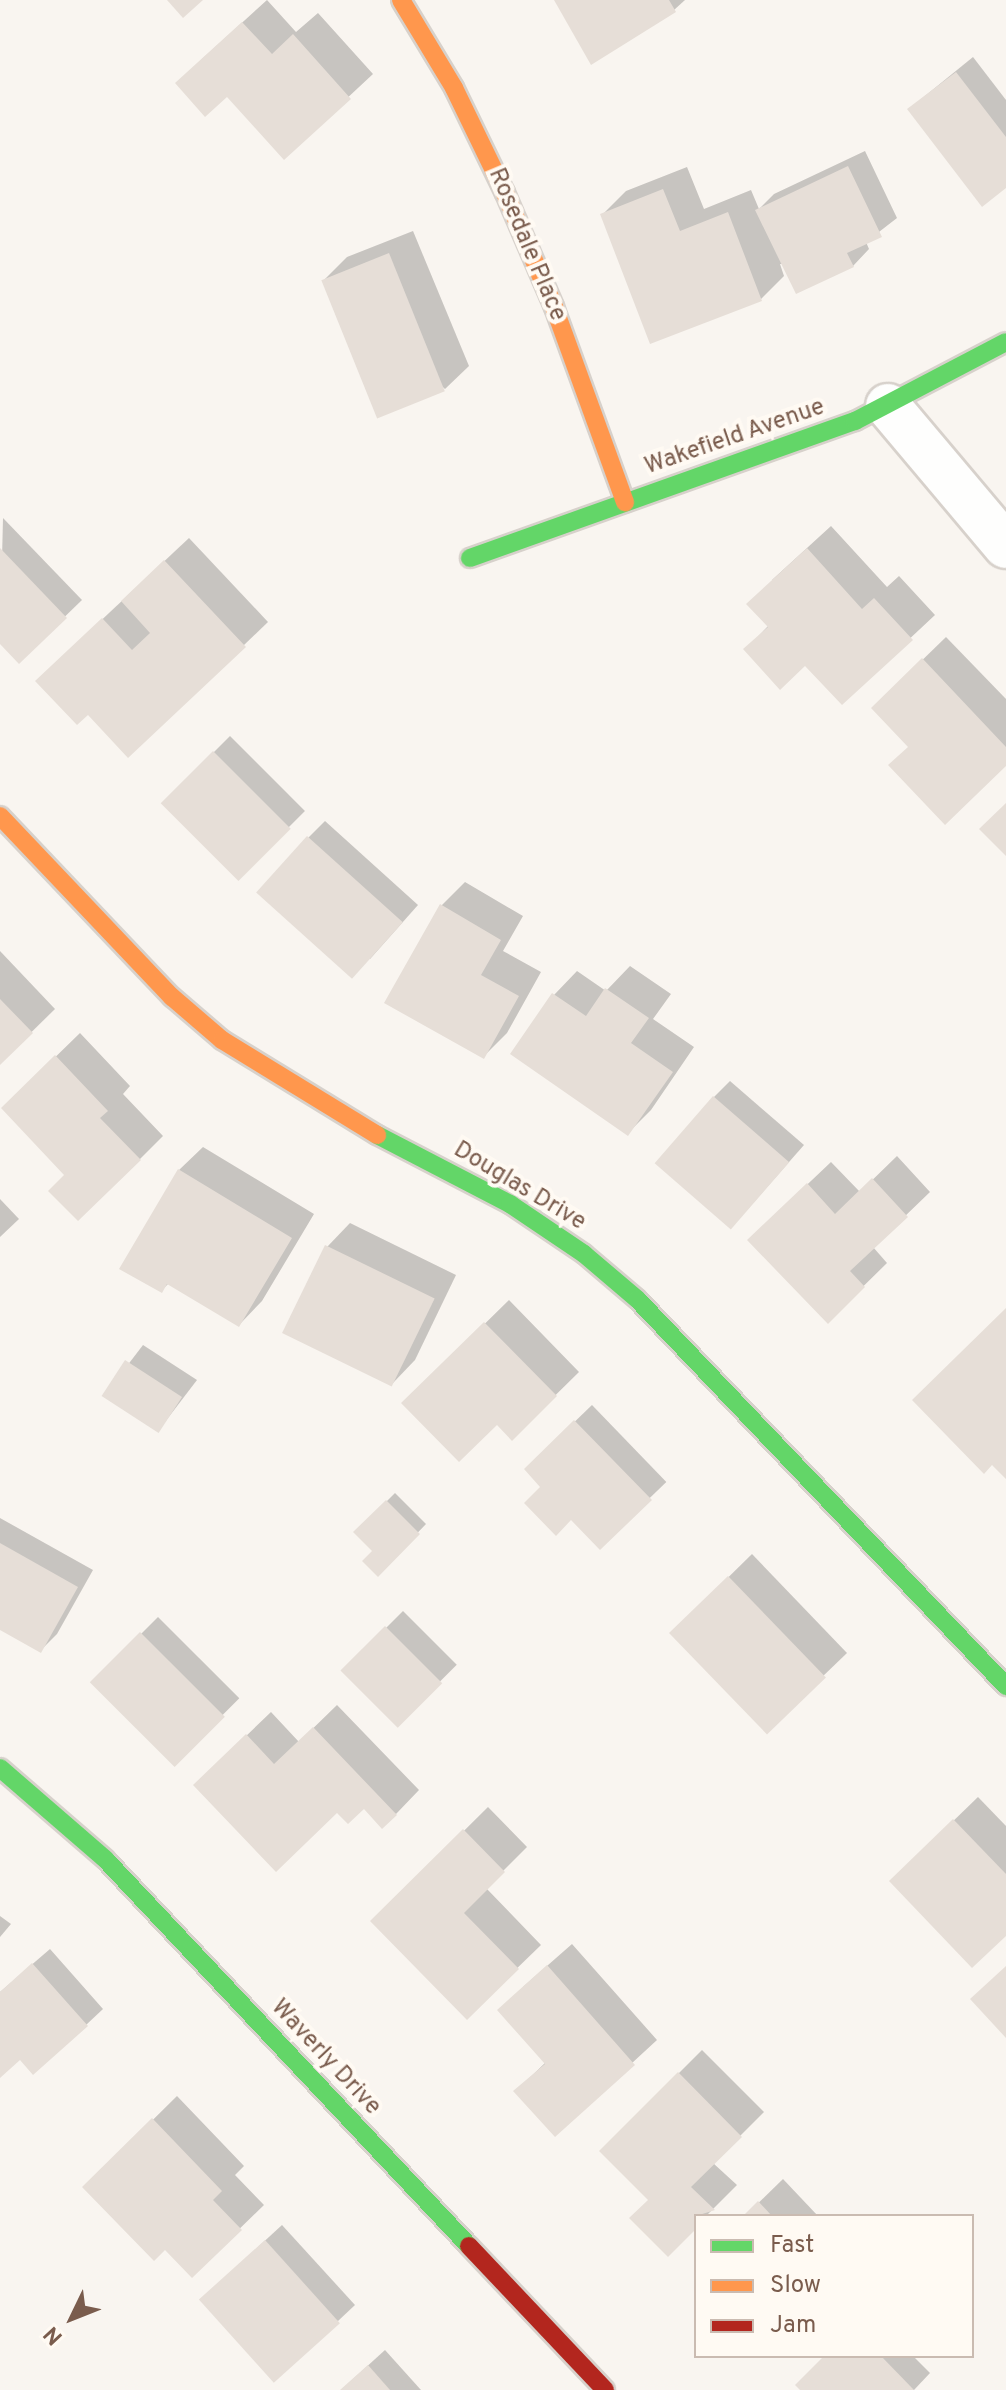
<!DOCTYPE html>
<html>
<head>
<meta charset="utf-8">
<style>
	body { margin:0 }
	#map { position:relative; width:1006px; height:2390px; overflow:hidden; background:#f9f5f0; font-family:Overpass,sans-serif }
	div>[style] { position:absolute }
	.shadow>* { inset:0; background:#0003; transform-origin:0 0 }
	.building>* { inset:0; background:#e6ded7; transform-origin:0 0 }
	.roads { filter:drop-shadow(2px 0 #d7d1cb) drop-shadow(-2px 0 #d7d1cb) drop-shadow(0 2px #d7d1cb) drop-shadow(0 -2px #d7d1cb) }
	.street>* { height:44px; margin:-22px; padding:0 22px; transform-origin:22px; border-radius:22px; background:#fefefd }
	.fast>* { height:18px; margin:-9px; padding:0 9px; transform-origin:9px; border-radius:9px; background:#63d668 }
	.slow>* { height:18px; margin:-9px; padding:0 9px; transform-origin:9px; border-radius:9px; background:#ff974d }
	.jam>* { height:18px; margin:-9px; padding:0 9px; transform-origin:9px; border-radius:9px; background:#b3261e }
	span { translate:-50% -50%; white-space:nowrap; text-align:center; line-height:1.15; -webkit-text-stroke:8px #fffaf3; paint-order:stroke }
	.street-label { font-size:24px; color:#7a5c4d }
	.legend { position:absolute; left:694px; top:2214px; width:280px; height:144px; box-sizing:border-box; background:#fffaf3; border:2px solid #cabbb1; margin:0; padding:10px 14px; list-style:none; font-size:24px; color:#7a5c4d }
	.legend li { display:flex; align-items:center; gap:16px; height:40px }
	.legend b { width:40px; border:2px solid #cabbb1 }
	.north { position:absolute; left:32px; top:2278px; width:80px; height:80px; -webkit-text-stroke:6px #fffaf3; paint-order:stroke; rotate:227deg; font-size:22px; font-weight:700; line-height:32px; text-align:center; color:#7a5c4d }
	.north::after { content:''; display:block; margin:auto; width:28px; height:36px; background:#7a5c4d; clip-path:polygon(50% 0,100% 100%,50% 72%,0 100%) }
</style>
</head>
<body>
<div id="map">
	<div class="shadow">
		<i style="clip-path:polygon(267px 0,296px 32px,318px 13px,373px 74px,284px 157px,201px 60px)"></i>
		<i style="clip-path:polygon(556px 0,685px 0,674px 10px)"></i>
		<i style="clip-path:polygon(973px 57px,1006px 100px,1006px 186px,909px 109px)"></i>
		<i style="clip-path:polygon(865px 151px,897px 218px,866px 242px,869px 249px,853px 266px,780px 264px,784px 276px,761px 299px,602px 215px,626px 191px,687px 167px,704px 209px,751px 190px,759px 209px,774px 194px)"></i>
		<i style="clip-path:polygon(413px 231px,469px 366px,445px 389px,323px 281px,347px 257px)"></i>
		<i style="clip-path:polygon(3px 518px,82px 600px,19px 661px,0 641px)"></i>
		<i style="clip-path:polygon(831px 526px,887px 587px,899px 576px,935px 615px,842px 702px,805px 663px,746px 649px,769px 625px,772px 580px)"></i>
		<i style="clip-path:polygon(189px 538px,268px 622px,244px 645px,88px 712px,61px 658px)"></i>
		<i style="clip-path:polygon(946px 637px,1006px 699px,1006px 764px,910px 746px,873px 708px)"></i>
		<i style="left:230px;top:736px;width:106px;height:94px;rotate:45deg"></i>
		<i style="clip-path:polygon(325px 821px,418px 905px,370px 959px,308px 838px)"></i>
		<i style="clip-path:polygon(465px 882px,523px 916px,503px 951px,541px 972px,507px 1033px,483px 1057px,441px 906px)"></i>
		<i style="clip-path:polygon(0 951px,55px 1009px,0 1063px)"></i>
		<i style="clip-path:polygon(630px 966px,671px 994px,653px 1019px,694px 1047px,651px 1110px,628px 1133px,554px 995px,577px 971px,606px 991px)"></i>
		<i style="clip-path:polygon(80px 1033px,130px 1086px,123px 1094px,163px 1136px,140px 1159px,67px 1175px,3px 1108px)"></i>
		<i style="clip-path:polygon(730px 1081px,804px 1145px,746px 1211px,714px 1097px)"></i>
		<i style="clip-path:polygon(203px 1147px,314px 1214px,262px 1301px,239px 1325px,169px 1283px,161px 1291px,179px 1170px)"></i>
		<i style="clip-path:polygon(897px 1156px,930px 1192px,873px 1247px,887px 1263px,828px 1321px,773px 1217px,831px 1162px,860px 1192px)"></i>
		<i style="clip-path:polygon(0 1199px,19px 1219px,0 1237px)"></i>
		<i style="clip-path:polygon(350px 1223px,456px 1275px,415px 1360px,392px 1384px,327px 1247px)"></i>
		<i style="clip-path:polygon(509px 1300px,579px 1372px,512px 1438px,497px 1422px,404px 1403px)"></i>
		<i style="clip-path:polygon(143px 1345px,197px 1380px,158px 1431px,104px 1396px)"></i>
		<i style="left:592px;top:1405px;width:107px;height:91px;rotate:46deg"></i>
		<i style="clip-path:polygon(395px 1493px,426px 1524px,378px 1574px,375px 1551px,356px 1532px)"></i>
		<i style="clip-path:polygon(0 1518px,93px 1570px,57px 1634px,41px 1650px,0 1627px)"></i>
		<i style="clip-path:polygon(752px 1554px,847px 1653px,766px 1731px,695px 1610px)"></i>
		<i style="left:403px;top:1611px;width:76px;height:84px;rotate:45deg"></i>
		<i style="left:158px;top:1617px;width:115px;height:93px;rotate:45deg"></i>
		<i style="clip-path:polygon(337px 1705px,419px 1790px,396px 1814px,364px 1806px,337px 1811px,219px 1762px,271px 1712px,299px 1742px)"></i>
		<i style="clip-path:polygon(978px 1797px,1006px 1826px,1006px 1933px,915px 1858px)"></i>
		<i style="clip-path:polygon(488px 1807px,527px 1847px,486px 1888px,541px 1945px,467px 2017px,373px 1921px)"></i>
		<i style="clip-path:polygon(0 1916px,11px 1924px,0 1937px)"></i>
		<i style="clip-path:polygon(572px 1944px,657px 2040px,555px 2134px,516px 2091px,546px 2062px,523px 1987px)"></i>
		<i style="clip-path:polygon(50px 1949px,103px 2009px,86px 2025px,20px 2058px,0 2076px,0 1992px)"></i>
		<i style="clip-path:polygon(702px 2050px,764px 2112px,713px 2163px,737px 2185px,706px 2216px,696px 2216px,696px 2226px,650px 2200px,601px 2151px)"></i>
		<i style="clip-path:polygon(177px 2096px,244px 2166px,235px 2175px,264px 2205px,192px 2275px,165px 2248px,85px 2187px)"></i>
		<i style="clip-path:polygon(783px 2179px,818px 2216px,745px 2216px)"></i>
		<i style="clip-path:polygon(282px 2225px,355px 2305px,338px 2321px,218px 2284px)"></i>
		<i style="clip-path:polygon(385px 2350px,421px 2390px,341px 2390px)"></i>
		<i style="clip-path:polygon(826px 2356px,913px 2356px,930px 2373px,914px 2390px,803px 2390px)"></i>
	</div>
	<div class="building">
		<i style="clip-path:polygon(167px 0,203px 0,183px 18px)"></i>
		<i style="clip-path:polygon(554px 0,669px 0,676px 12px,591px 65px)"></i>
		<i style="clip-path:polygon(242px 22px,272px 54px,293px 34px,351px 99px,284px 160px,227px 97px,205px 117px,175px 83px)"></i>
		<i style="clip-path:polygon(956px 72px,1006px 137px,1006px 188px,982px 207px,907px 109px)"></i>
		<i style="clip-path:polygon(848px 166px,882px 237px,847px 253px,854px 267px,796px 294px,755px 210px)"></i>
		<i style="clip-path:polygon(663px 189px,680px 231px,728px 212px,762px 301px,650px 344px,600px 214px)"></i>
		<i style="left:389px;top:253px;width:149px;height:73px;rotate:68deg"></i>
		<i style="clip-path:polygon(0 548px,67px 618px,19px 664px,0 644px)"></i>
		<i style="clip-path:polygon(807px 548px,862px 609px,874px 598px,913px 640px,842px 705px,805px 666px,780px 690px,743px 649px,768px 627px,746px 604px)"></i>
		<i style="clip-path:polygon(164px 560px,246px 647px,128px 758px,88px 715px,77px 725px,35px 681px,102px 618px,132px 650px,150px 633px,121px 601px)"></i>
		<i style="clip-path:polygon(922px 658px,1006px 747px,1006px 766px,945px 825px,888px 765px,908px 747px,871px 708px)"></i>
		<i style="left:213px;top:751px;width:110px;height:74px;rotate:45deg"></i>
		<i style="clip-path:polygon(1006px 803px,1006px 856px,979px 829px)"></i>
		<i style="left:307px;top:836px;width:129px;height:76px;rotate:42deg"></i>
		<i style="clip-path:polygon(440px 904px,501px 940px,481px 975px,519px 996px,484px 1059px,384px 1003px)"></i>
		<i style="clip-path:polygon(605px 988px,649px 1018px,631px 1043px,673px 1072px,628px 1136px,510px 1054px,552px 993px,586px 1016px)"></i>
		<i style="clip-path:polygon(0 999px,33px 1033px,0 1065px)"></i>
		<i style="clip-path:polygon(55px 1055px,108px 1111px,100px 1118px,141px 1160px,78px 1221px,48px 1191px,64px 1175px,1px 1108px)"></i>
		<i style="left:713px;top:1096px;width:101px;height:89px;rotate:41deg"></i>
		<i style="clip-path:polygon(178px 1169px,292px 1238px,239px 1327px,167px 1284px,162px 1293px,119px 1269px)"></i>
		<i style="clip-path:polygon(872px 1178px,908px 1217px,850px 1271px,865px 1287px,828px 1324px,747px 1240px,807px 1183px,835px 1214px)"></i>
		<i style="left:325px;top:1245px;width:122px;height:98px;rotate:26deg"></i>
		<i style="clip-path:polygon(1006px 1308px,1006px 1479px,992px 1465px,984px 1474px,912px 1400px)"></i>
		<i style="clip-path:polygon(484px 1322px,557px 1396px,512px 1441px,497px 1425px,459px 1462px,401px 1403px)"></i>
		<i style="left:125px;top:1360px;width:68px;height:43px;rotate:33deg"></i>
		<i style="clip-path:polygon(574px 1420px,652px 1500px,600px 1550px,571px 1520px,556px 1536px,524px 1503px,540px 1487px,524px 1469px)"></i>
		<i style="clip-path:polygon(386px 1500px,420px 1534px,378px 1577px,362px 1561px,372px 1551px,353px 1532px)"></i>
		<i style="clip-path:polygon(0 1543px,78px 1587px,41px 1653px,0 1630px)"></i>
		<i style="left:728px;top:1576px;width:141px;height:82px;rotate:46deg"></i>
		<i style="left:385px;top:1626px;width:81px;height:63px;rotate:45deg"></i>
		<i style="left:140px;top:1632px;width:120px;height:71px;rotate:45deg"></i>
		<i style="clip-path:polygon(313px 1727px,397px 1815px,382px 1829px,364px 1809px,348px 1824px,337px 1813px,276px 1872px,193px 1785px,246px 1734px,274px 1764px)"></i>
		<i style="clip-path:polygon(953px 1819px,1006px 1874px,1006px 1936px,972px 1968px,889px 1881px)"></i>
		<i style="clip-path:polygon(463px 1829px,505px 1872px,464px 1913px,519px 1969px,467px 2020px,370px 1921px)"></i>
		<i style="clip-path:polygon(32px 1963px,88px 2026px,33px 2075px,20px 2060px,0 2078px,0 1992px)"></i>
		<i style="clip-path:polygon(547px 1965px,635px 2065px,555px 2137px,513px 2091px,545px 2064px,497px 2010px)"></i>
		<i style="clip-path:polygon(1006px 1966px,1006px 2038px,970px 1999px)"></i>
		<i style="clip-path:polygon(678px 2072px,742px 2137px,691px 2187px,715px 2210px,696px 2216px,696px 2229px,668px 2257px,629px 2218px,648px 2200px,599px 2151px)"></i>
		<i style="clip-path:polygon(152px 2118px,222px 2191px,213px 2200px,242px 2230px,192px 2278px,165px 2250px,154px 2261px,82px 2187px)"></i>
		<i style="clip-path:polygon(758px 2201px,772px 2216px,743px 2216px)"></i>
		<i style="left:265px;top:2240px;width:112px;height:89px;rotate:48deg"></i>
		<i style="clip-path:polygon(824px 2356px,881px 2356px,914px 2390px,800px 2390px,795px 2385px)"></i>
		<i style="clip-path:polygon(368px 2365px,390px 2390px,340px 2390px)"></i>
	</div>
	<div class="roads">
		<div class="street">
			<i style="left:888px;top:406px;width:183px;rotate:49.9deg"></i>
		</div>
		<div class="fast">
			<i style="left:470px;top:558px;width:409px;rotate:-19.6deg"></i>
			<i style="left:855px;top:421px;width:170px;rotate:-27.6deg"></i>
			<i style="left:377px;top:1135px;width:150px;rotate:27.4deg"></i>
			<i style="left:510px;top:1204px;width:89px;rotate:34deg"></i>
			<i style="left:584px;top:1254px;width:70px;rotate:40.3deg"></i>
			<i style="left:637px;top:1299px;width:535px;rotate:46.36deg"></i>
			<i style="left:0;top:1768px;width:139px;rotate:40.9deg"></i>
			<i style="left:105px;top:1859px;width:531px;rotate:46.75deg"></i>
		</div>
		<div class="slow">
			<i style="left:401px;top:0;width:103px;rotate:58.9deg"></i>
			<i style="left:454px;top:88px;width:117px;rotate:64.1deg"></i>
			<i style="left:505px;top:193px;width:124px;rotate:66.7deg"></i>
			<i style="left:554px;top:307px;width:208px;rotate:70deg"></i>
			<i style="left:0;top:816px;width:250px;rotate:46.5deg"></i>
			<i style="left:172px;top:997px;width:66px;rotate:40.7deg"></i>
			<i style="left:222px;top:1040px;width:182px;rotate:31.5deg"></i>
		</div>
		<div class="jam">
			<i style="left:469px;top:2246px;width:198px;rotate:46.6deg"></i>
		</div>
	</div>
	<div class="street-label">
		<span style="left:526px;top:245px;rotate:67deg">Rosedale Place</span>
		<span style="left:735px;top:438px;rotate:-19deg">Wakefield Avenue</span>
		<span style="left:519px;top:1187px;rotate:31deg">Douglas Drive</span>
		<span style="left:325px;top:2058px;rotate:47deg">Waverly Drive</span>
	</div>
	<ul class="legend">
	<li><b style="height:10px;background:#63d668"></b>Fast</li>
	<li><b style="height:10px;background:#ff974d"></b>Slow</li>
	<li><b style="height:10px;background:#b3261e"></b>Jam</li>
	</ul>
	<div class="north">N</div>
</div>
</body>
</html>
